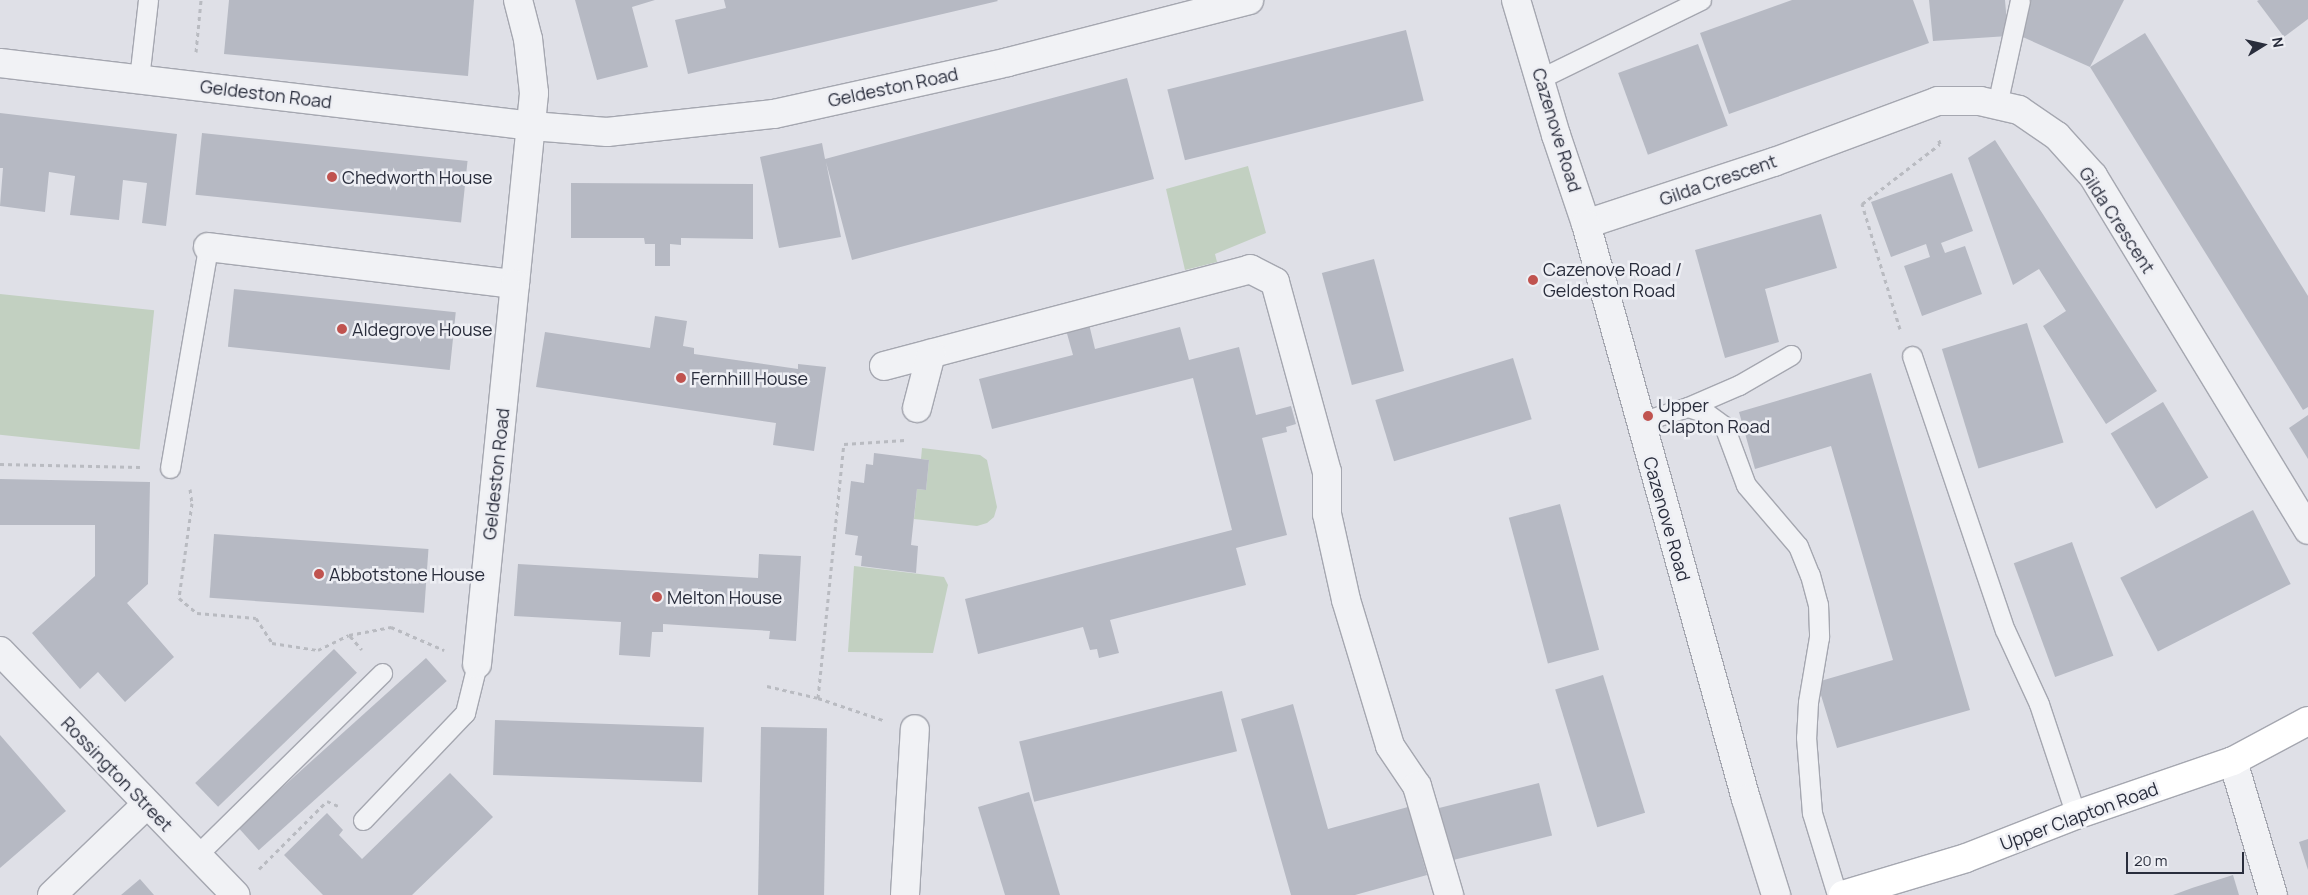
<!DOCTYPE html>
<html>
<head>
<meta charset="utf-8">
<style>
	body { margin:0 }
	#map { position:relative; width:2308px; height:895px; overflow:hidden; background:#dfe0e7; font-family:Manrope,sans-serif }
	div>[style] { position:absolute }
	.green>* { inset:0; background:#c2d0c1; transform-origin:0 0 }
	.building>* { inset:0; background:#b6b9c3; transform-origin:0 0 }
	.path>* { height:3px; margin-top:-1.5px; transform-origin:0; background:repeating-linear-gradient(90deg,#b9bbc1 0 4px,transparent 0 8px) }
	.roads { filter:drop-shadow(1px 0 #a5a7b0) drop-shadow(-1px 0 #a5a7b0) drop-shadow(0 1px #a5a7b0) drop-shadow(0 -1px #a5a7b0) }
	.service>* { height:19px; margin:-9.5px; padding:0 9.5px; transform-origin:9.5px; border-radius:9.5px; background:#f1f2f5 }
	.minor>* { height:28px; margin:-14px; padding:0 14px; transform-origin:14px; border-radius:14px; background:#f1f2f5 }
	.tertiary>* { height:28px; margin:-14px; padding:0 14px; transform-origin:14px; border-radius:14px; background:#f1f2f5 }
	.trunk>* { height:28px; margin:-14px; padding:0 14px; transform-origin:14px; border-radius:14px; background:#fff }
	.dots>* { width:14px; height:14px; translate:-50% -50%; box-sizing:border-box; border:2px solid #eeeff4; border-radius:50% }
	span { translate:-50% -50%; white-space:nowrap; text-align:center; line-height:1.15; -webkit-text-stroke:5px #eeeff4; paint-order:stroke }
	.street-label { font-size:18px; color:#292d3c }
	.poi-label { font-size:18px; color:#292d3c }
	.left { translate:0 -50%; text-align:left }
	.north { position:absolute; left:2238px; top:20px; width:50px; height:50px; -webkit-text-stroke:4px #eeeff4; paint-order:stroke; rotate:80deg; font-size:14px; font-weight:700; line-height:20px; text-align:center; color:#292d3c }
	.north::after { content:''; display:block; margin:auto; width:18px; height:22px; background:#292d3c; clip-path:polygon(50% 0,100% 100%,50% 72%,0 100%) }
	.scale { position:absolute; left:2126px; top:852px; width:118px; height:22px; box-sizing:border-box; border:2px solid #292d3c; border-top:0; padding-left:6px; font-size:15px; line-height:18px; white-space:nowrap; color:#292d3c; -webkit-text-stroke:4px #eeeff4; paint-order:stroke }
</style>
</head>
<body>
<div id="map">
	<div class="green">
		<i style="clip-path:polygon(1248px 166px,1266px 233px,1215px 254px,1217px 262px,1185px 270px,1166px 189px)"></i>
		<i style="left:0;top:294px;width:155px;height:140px;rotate:6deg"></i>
		<i style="clip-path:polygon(922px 448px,980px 455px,987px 460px,997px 507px,994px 517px,987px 523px,977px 526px,914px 519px,917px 489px,926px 490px,929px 460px,921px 459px)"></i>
		<i style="clip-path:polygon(854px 566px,944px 577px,948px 585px,933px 653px,848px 652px)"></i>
	</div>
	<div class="building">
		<i style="clip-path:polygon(229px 0,474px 0,468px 76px,224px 54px)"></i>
		<i style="clip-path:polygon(575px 0,655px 0,632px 7px,648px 67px,597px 80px)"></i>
		<i style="clip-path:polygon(724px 0,997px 0,998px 1px,688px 74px,675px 20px,726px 8px)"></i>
		<i style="clip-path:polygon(1792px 0,1913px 0,1929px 43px,1729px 114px,1700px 33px)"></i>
		<i style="clip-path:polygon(1929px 0,2005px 0,2008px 36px,1933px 41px)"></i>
		<i style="clip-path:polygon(2030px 0,2124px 0,2090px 67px,2016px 34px)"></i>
		<i style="clip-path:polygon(2259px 0,2308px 0,2308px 19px,2284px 37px,2257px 1px)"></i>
		<i style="left:1406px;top:30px;width:73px;height:246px;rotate:76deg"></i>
		<i style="clip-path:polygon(2145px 33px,2308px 296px,2308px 407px,2303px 410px,2090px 67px)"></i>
		<i style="left:1698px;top:44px;width:87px;height:85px;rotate:70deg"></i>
		<i style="clip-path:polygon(1127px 78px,1154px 179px,852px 260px,826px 162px,841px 237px,779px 248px,760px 157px,822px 143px,825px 159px)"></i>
		<i style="clip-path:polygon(0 113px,177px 134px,166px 226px,142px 223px,147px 183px,123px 180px,119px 220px,70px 215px,75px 176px,49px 172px,45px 212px,0 206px,3px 168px,0 168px)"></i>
		<i style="left:202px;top:133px;width:267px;height:62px;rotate:6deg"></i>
		<i style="clip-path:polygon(1995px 140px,2157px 391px,2106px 424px,2043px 326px,2066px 311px,2039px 269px,2013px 285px,1968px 158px)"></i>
		<i style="clip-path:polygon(1952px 173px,1973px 231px,1941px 243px,1945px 253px,1965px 246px,1982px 294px,1922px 316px,1904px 266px,1930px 257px,1926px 244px,1891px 257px,1871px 202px)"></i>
		<i style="clip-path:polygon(571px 183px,753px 184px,753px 239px,681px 238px,681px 245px,670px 244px,670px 266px,655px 266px,655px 244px,645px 244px,644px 238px,571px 238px)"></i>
		<i style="clip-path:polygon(1821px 214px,1837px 268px,1765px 289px,1779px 342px,1725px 358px,1695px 250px)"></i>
		<i style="left:1374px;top:259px;width:116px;height:54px;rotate:75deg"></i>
		<i style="left:234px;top:289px;width:223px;height:58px;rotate:6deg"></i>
		<i style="clip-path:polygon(655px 316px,687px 321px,683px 346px,694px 348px,694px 354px,798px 369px,798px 364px,826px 367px,814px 451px,773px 445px,776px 423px,536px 387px,545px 332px,650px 348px)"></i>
		<i style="left:2027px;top:323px;width:125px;height:89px;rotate:73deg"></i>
		<i style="clip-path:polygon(1089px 324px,1095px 349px,1180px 327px,1189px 360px,1239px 347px,1256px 415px,1291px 406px,1296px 424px,1286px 427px,1287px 432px,1262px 438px,1287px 535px,1236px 548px,1246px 585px,1110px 620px,1119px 653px,1099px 658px,1097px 649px,1090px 650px,1083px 627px,978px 654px,965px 599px,1232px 530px,1193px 378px,992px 429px,979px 379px,1073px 355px,1066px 330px)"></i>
		<i style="left:1513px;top:358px;width:64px;height:144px;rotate:73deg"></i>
		<i style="clip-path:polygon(1871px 373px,1970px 710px,1837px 748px,1817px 682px,1893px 660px,1831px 446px,1755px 469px,1739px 412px)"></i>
		<i style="left:2163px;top:402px;width:88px;height:61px;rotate:59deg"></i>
		<i style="clip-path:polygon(2308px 415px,2308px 459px,2289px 428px)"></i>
		<i style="clip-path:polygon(874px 453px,929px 460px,926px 490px,917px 489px,911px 545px,918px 546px,916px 573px,861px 566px,862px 556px,855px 555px,858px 536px,845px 534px,851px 481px,864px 483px,866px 464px,873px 465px)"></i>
		<i style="clip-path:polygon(0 479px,150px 482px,148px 584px,127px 603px,174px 657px,125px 702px,98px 672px,80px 689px,32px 633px,95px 576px,95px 525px,0 525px)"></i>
		<i style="left:1560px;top:504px;width:151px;height:53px;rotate:75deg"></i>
		<i style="left:2253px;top:510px;width:83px;height:149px;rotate:63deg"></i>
		<i style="left:214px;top:534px;width:215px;height:64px;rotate:4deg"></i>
		<i style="left:2072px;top:542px;width:121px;height:62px;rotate:70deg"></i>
		<i style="clip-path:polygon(759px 554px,801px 556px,796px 641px,769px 639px,770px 631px,663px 624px,663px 632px,652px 632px,650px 657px,619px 655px,621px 622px,514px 616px,518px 564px,758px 578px)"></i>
		<i style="left:334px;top:649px;width:33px;height:193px;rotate:46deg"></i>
		<i style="left:426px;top:658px;width:31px;height:253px;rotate:48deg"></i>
		<i style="left:1603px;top:675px;width:144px;height:50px;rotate:73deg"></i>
		<i style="left:1222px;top:691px;width:62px;height:209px;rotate:76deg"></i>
		<i style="clip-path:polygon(1293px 704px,1328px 829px,1408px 807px,1427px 875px,1355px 895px,1291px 895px,1241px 719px)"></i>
		<i style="left:495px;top:720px;width:209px;height:55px;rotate:2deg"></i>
		<i style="left:761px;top:727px;width:66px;height:168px;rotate:1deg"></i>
		<i style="clip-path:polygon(0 735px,66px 811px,0 868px)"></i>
		<i style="clip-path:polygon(450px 773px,493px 817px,412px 895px,323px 895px,284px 855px,327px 813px,343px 830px,339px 835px,362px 859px)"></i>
		<i style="left:1539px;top:783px;width:54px;height:103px;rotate:76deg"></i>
		<i style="clip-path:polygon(1029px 792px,1060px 895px,1005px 895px,978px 807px)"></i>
		<i style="clip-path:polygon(2308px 839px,2308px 870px,2299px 842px)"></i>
		<i style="clip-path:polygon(2233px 875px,2239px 895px,2173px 895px,2192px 888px)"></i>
		<i style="clip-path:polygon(140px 879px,154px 895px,121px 895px)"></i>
	</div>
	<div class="path">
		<i style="left:196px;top:52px;width:52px;rotate:-84.5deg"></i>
		<i style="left:1900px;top:329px;width:131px;rotate:-106.9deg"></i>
		<i style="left:1862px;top:204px;width:98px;rotate:-37.6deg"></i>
		<i style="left:1940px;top:144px;width:7px;rotate:-106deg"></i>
		<i style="left:0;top:464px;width:140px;rotate:1.2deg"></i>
		<i style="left:190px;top:489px;width:14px;rotate:82deg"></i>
		<i style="left:192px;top:503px;width:96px;rotate:97.8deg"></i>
		<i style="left:179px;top:598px;width:23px;rotate:40deg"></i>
		<i style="left:197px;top:613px;width:59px;rotate:4.8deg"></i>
		<i style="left:256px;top:618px;width:30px;rotate:57deg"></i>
		<i style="left:272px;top:643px;width:47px;rotate:8.7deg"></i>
		<i style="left:318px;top:650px;width:34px;rotate:-26deg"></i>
		<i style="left:349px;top:635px;width:43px;rotate:-10.8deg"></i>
		<i style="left:391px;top:627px;width:58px;rotate:23.5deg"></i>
		<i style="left:350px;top:636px;width:18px;rotate:49deg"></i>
		<i style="left:767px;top:686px;width:52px;rotate:13.2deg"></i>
		<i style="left:818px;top:698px;width:69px;rotate:18.7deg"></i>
		<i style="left:818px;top:698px;width:255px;rotate:-84.2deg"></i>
		<i style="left:844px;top:444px;width:61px;rotate:-3.8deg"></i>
		<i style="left:259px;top:869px;width:96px;rotate:-45deg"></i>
		<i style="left:327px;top:801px;width:12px;rotate:24deg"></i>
	</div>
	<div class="roads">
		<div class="service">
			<i style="left:1541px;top:78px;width:178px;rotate:-26deg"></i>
			<i style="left:139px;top:79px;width:80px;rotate:-83.5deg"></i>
			<i style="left:1997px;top:105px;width:107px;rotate:-77.6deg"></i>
			<i style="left:1912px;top:356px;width:289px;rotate:71.3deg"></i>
			<i style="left:2005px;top:630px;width:81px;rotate:65.3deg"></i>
			<i style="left:2039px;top:704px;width:117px;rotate:71.6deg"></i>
			<i style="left:1688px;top:407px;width:56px;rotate:-23.3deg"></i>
			<i style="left:1739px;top:385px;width:60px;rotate:-30deg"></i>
			<i style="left:1640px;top:422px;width:50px;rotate:-17.4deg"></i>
			<i style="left:1688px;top:407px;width:19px;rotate:18deg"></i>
			<i style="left:1706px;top:413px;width:22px;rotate:36deg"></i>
			<i style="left:1724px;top:426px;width:63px;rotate:69.6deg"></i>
			<i style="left:1746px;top:485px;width:80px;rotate:49.6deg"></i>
			<i style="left:1798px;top:546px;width:31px;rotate:68deg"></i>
			<i style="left:1810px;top:575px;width:30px;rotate:75deg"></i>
			<i style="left:1818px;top:604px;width:33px;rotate:88deg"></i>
			<i style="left:1819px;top:637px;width:66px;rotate:99.6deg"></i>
			<i style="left:1808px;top:702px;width:35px;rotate:93deg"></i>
			<i style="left:1806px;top:737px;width:76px;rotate:85.5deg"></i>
			<i style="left:1812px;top:813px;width:86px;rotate:73deg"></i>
			<i style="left:170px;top:468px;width:224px;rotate:-80.2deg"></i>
			<i style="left:363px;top:820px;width:148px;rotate:-46.4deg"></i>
			<i style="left:465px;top:713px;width:50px;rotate:-76.2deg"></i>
			<i style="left:196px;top:856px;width:261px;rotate:-44.5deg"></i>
		</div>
		<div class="minor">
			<i style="left:0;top:63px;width:536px;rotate:6.75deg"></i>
			<i style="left:532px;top:126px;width:75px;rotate:4.6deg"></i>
			<i style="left:607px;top:132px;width:168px;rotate:-6.2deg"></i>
			<i style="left:774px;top:114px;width:240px;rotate:-12.5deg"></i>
			<i style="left:1008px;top:62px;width:249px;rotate:-14.4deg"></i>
			<i style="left:1586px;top:224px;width:198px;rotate:-18.3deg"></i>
			<i style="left:1774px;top:162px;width:175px;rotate:-20.4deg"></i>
			<i style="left:1938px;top:101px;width:42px"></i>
			<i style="left:1980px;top:101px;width:40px;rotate:13deg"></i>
			<i style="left:2019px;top:110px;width:46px;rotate:34.4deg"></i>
			<i style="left:2057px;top:136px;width:54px;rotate:48deg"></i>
			<i style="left:2093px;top:176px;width:414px;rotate:58.7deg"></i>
			<i style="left:208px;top:247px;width:309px;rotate:6.9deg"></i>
			<i style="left:515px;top:284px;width:192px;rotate:-84.3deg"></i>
			<i style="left:534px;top:93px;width:54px;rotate:-96.3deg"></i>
			<i style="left:528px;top:39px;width:40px;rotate:-104.4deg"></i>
			<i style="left:884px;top:366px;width:379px;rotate:-14.8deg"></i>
			<i style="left:1250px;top:269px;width:28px;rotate:27deg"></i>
			<i style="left:1275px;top:282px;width:197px;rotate:74.7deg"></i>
			<i style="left:1327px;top:472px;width:42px;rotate:90deg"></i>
			<i style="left:1327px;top:514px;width:88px;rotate:77.5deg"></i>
			<i style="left:1346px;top:600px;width:152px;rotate:73.2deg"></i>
			<i style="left:1390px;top:746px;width:48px;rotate:56deg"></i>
			<i style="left:1417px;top:786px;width:114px;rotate:73.6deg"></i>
			<i style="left:917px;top:408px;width:56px;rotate:-75.5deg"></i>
			<i style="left:0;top:651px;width:339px;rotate:46deg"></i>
			<i style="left:477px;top:664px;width:382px;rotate:-84.3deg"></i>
			<i style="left:2233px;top:761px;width:140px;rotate:73.4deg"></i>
			<i style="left:52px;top:895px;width:130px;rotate:-43.8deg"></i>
			<i style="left:905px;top:895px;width:166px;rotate:-86.6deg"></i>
		</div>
		<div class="tertiary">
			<i style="left:1516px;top:0;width:141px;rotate:73.5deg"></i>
			<i style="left:1556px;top:135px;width:94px;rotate:71.4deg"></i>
			<i style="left:1586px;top:224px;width:597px;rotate:74.45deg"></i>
			<i style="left:1746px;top:799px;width:101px;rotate:72.6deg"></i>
		</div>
		<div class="trunk">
			<i style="left:1843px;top:895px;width:128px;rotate:-16.7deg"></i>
			<i style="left:1966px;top:858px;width:118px;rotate:-21.4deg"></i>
			<i style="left:2076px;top:815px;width:166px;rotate:-19deg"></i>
			<i style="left:2233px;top:761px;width:85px;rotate:-28.1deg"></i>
		</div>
	</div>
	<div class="dots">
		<i style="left:332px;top:177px;background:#c0534f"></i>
		<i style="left:1533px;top:280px;background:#c0534f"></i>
		<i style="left:342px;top:329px;background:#c0534f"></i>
		<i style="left:681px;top:378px;background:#c0534f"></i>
		<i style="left:1648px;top:416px;background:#c0534f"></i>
		<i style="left:319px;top:574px;background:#c0534f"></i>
		<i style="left:657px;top:597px;background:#c0534f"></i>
	</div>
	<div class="street-label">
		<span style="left:893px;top:87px;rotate:-12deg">Geldeston Road</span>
		<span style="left:266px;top:94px;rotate:7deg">Geldeston Road</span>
		<span style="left:1557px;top:130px;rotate:73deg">Cazenove Road</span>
		<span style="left:1718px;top:180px;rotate:-19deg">Gilda Crescent</span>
		<span style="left:2117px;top:220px;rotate:57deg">Gilda Crescent</span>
		<span style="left:496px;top:474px;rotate:-84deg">Geldeston Road</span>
		<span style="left:1667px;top:519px;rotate:74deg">Cazenove Road</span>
		<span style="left:117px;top:774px;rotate:46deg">Rossington Street</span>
		<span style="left:2079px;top:816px;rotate:-20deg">Upper Clapton Road</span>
	</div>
	<div class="poi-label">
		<span class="left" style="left:342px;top:177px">Chedworth House</span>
		<span class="left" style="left:1543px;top:280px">Cazenove Road /<br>Geldeston Road</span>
		<span class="left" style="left:352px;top:329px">Aldegrove House</span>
		<span class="left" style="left:691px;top:378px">Fernhill House</span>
		<span class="left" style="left:1658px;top:416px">Upper<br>Clapton Road</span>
		<span class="left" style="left:329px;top:574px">Abbotstone House</span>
		<span class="left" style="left:667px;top:597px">Melton House</span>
	</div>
	<div class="north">N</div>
	<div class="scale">20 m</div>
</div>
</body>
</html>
